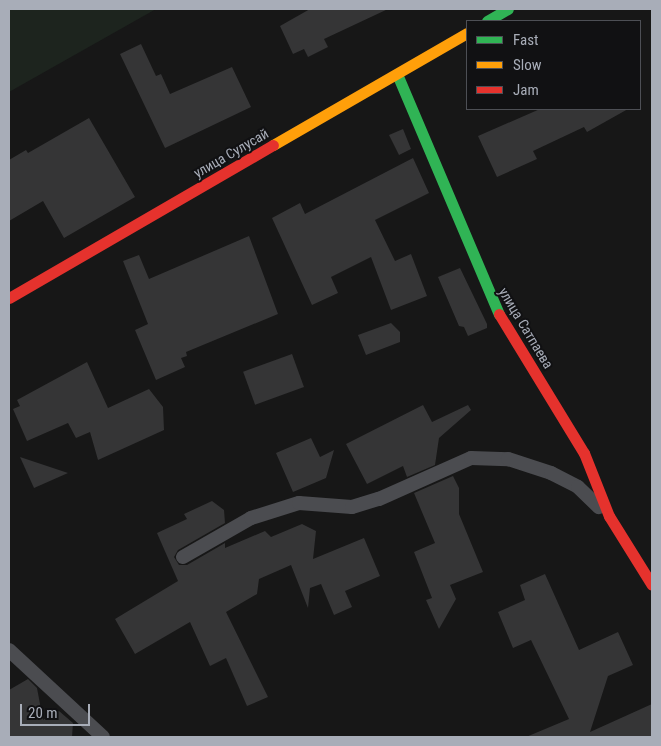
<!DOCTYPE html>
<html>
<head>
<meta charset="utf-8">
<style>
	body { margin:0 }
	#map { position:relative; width:661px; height:746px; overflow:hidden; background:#171717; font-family:"Roboto Condensed",sans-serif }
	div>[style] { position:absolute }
	.green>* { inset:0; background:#1d241e }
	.building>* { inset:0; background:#353536; transform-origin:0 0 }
	.lane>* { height:14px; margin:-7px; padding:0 7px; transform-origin:7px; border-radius:7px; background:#4b4c50 }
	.fast>* { height:11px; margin:-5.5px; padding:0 5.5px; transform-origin:5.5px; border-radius:5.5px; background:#30b455 }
	.slow>* { height:11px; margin:-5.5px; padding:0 5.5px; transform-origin:5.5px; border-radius:5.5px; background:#ff9f0a }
	.jam>* { height:11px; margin:-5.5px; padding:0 5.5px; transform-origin:5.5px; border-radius:5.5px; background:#e5322d }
	span { translate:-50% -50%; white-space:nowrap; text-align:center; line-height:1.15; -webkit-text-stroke:4px #111113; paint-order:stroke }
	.street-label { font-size:14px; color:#a8adb8 }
	.frame { position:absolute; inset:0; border:10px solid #a8adb8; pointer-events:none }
	.legend { position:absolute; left:466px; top:20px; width:175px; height:90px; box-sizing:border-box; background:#111113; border:1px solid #4d4f55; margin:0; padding:6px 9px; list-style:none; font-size:15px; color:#a8adb8 }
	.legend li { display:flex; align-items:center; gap:10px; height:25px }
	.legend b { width:25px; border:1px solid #4d4f55 }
	.scale { position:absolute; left:20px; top:704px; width:70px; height:22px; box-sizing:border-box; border:2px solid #a8adb8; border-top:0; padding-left:6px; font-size:15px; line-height:18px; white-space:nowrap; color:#a8adb8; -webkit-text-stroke:4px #111113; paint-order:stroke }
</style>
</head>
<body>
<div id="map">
	<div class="green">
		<i style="clip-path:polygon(9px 9px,156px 9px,9px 92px)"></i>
	</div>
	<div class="building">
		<i style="clip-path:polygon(310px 9px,388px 9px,324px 39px,328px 47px,308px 57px,304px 49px,293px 54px,280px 26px)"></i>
		<i style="clip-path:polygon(141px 44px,156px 76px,161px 74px,170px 94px,232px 67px,251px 107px,165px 148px,120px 54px)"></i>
		<i style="clip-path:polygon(540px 109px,628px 109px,587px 132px,584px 127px,533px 151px,537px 159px,497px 177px,478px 136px)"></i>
		<i style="clip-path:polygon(89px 118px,135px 197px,64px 238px,43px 201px,9px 221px,9px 160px,26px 150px,28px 153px)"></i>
		<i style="clip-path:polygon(403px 129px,411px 149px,399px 155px,389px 135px)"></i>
		<i style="clip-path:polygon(413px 158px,429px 193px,375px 220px,395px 261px,411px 254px,427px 296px,391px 310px,371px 257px,331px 277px,338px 293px,312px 305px,272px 218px,300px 203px,305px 214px)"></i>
		<i style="clip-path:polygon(249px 236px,278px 314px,186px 352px,187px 356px,181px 358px,185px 367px,156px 380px,135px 330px,148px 324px,123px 261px,139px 255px,149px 279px)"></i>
		<i style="clip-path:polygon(460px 268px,487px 324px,487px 328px,468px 336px,464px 327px,459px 326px,438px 277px)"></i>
		<i style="clip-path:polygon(391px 323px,400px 332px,400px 342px,366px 355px,358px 335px)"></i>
		<i style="left:292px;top:354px;width:35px;height:52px;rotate:70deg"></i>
		<i style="clip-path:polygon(87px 362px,108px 408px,149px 389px,163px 407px,164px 430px,98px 460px,90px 432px,76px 438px,68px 423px,27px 441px,13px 409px,20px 406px,17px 400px)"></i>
		<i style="clip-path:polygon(423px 405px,432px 422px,468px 405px,471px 410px,439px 438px,435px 465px,407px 477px,403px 466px,367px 484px,346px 444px)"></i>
		<i style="clip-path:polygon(311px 438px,320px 457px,334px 450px,326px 478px,293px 492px,276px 453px)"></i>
		<i style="clip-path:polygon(20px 457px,68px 473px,34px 488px)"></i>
		<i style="clip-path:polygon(453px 476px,459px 488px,459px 514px,483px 572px,450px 585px,456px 599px,439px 629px,426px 600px,432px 598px,414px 552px,435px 543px,414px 493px)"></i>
		<i style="clip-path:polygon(212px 501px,224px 510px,225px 523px,178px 550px,174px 557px,179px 565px,187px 565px,225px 543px,225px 548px,265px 531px,271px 537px,302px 524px,316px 531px,313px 559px,364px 538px,380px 576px,345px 591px,352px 607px,334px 615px,321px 584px,310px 588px,308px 608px,291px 565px,259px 579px,257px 594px,226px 612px,268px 697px,247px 706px,226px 658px,210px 666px,190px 622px,135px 654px,115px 619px,178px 581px,157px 533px,187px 519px,184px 514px)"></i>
		<i style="clip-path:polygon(545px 574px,579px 650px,618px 632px,633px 665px,608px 676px,590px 732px,652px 704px,652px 737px,526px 737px,569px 719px,531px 640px,513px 648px,498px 612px,525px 600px,520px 585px)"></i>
		<i style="clip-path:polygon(28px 679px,37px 688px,43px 720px,59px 711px,73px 723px,72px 737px,9px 737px,9px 690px)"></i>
	</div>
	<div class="lane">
		<i style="left:183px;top:557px;width:78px;rotate:-29.8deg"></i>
		<i style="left:251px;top:518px;width:50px;rotate:-17.4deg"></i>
		<i style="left:299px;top:503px;width:53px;rotate:4.3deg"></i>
		<i style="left:352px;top:507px;width:28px;rotate:-17deg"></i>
		<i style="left:379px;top:499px;width:101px;rotate:-24deg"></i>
		<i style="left:471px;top:458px;width:37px;rotate:2deg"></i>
		<i style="left:508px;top:459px;width:45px;rotate:18deg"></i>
		<i style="left:551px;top:473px;width:30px;rotate:27deg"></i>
		<i style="left:578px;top:487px;width:29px;rotate:44deg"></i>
		<i style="left:9px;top:650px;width:128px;rotate:42.8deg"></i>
	</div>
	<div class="fast">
		<i style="left:487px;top:21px;width:24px;rotate:-30deg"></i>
		<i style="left:397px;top:74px;width:261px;rotate:67deg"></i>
	</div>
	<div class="slow">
		<i style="left:273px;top:145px;width:224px;rotate:-30deg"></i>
	</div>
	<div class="jam">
		<i style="left:9px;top:298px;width:305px;rotate:-30.1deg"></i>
		<i style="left:499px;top:314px;width:163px;rotate:58.6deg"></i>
		<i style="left:584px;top:453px;width:68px;rotate:68.4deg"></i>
		<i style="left:609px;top:516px;width:81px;rotate:58.1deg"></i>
	</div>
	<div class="street-label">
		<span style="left:231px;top:153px;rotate:-30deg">улица Сулусай</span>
		<span style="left:526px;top:328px;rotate:59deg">улица Сатпаева</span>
	</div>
	<div class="frame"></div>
	<ul class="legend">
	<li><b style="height:6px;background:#30b455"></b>Fast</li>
	<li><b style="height:6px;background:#ff9f0a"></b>Slow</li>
	<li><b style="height:6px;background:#e5322d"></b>Jam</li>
	</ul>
	<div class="scale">20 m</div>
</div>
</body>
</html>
